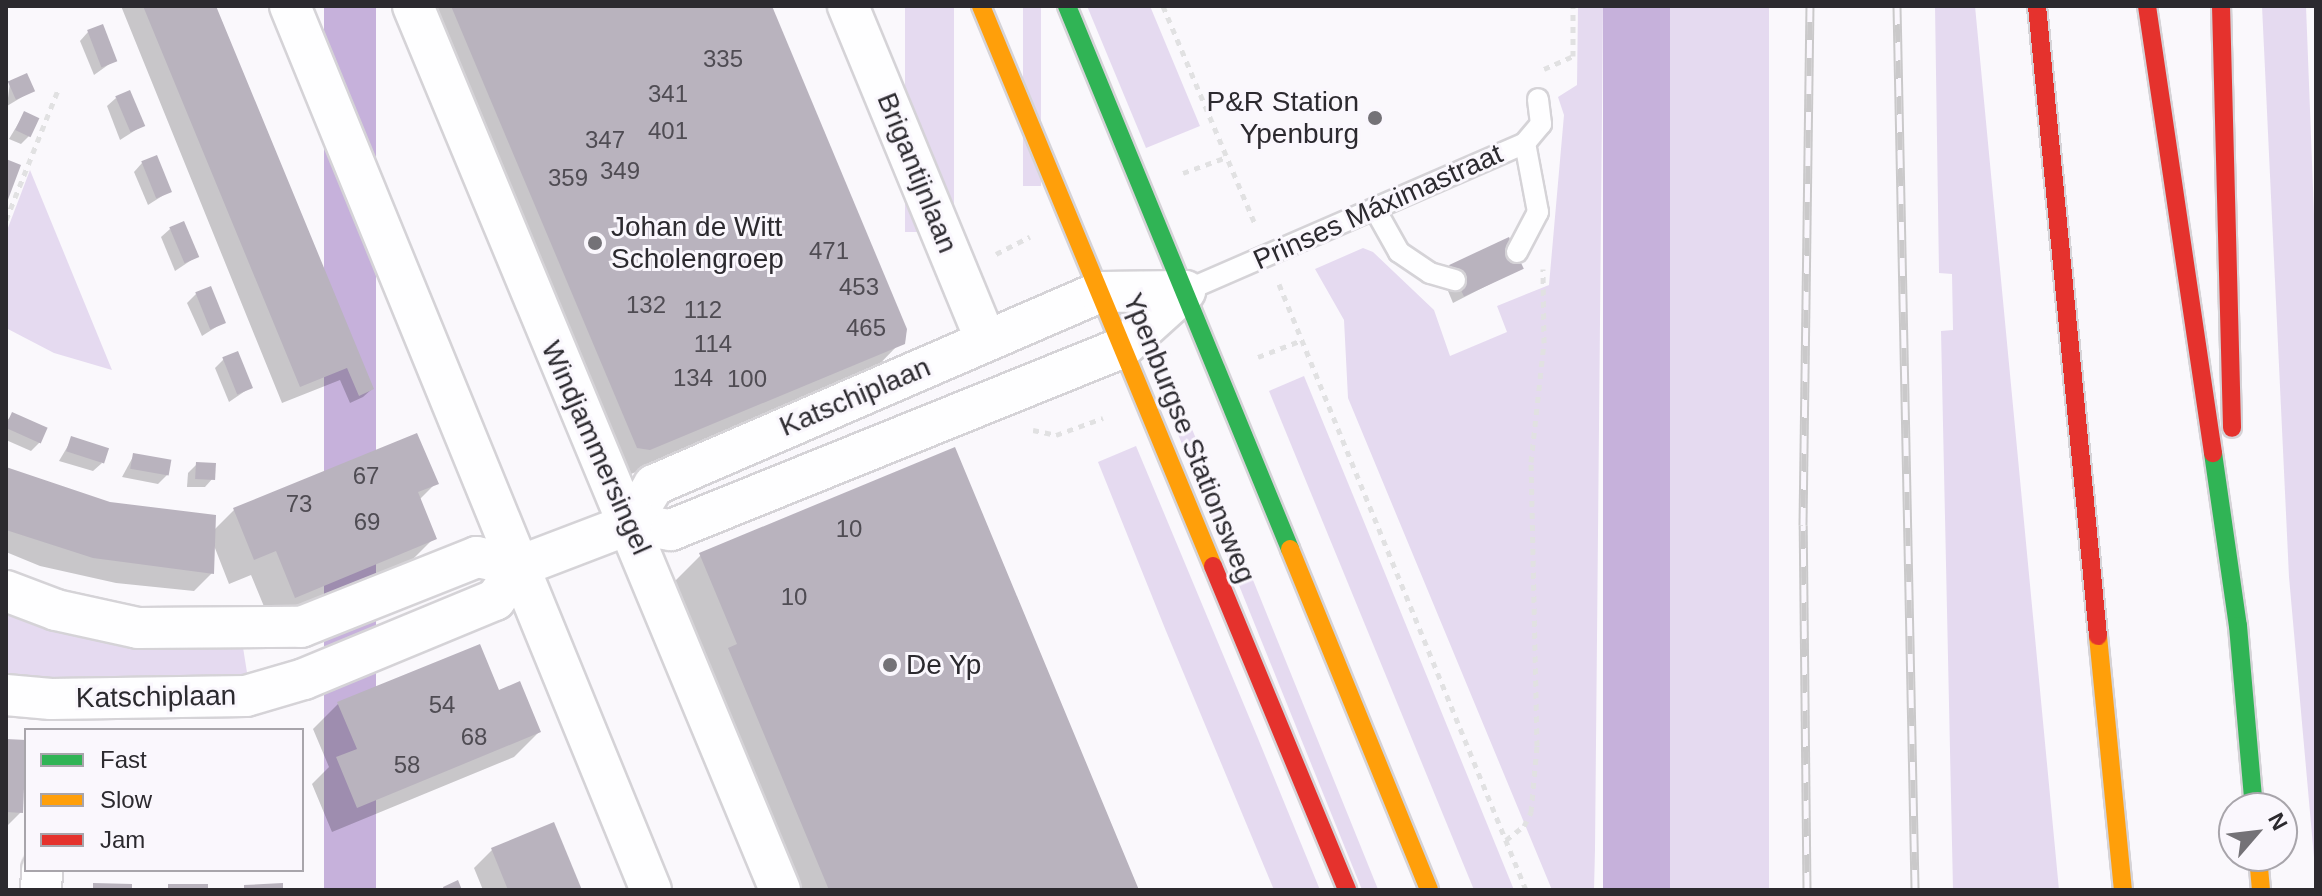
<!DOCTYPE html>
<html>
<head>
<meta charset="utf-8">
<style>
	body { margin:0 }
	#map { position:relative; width:2322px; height:896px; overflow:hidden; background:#faf8fc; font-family:Helvetica,sans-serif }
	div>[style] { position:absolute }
	.green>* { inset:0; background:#e5daf0; transform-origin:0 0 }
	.water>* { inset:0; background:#c6b1db; transform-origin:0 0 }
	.shadow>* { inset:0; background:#0003 }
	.building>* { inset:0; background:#b9b3be; transform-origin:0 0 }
	.path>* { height:5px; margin-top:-2.5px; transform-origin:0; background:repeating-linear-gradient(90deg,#e1e1e2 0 6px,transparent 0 12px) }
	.roads { filter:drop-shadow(2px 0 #d5d3d7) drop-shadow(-2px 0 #d5d3d7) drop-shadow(0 2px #d5d3d7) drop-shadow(0 -2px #d5d3d7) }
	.lane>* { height:20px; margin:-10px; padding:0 10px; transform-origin:10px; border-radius:10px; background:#fefeff }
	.street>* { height:40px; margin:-20px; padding:0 20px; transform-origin:20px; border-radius:20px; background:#fefeff }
	.fast>* { height:18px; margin:-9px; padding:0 9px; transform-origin:9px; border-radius:9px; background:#30b455 }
	.slow>* { height:18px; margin:-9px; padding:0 9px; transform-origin:9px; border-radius:9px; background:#ff9f0a }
	.jam>* { height:18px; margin:-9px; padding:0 9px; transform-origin:9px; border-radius:9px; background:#e5322d }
	.rail>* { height:9px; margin-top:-4.5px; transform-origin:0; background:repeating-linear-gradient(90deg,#faf7fd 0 18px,#cac9ca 0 36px); box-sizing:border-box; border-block:2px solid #cac9ca }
	.dots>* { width:22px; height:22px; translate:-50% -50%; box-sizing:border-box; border:4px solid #faf7fd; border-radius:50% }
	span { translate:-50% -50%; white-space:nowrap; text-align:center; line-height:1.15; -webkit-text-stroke:6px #faf7fd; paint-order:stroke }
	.number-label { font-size:24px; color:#4f4c53 }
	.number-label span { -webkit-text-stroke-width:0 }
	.poi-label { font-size:28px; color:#2c2a2f }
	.right { translate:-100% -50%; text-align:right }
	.left { translate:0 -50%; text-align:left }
	.street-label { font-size:28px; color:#2c2a2f }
	.frame { position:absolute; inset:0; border:8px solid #2c2a2f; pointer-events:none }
	.legend { position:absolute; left:24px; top:728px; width:280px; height:144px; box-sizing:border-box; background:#faf7fd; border:2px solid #a8a5ab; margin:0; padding:10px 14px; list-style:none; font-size:24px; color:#2c2a2f }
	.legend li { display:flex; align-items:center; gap:16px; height:40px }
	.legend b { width:40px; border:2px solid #a8a5ab }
	.north { position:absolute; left:2218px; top:792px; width:80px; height:80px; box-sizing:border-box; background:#faf7fd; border:2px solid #a8a5ab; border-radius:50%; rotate:62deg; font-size:22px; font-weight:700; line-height:32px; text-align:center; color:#2c2a2f }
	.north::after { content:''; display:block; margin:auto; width:28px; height:36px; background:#747277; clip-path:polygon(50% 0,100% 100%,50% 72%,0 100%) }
</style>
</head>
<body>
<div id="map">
	<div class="green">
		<i style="left:905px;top:6px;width:49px;height:226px"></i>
		<i style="left:1023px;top:6px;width:18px;height:180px"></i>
		<i style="clip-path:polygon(1087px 6px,1150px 6px,1200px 126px,1146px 148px)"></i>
		<i style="clip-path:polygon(1578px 6px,1603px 6px,1595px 850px,1594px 890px,1552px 890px,1348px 398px,1344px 320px,1315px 269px,1363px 248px,1373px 252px,1434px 310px,1450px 356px,1507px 332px,1497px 306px,1549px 285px,1564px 115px,1558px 97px,1577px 85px)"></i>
		<i style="left:1670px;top:6px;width:99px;height:884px"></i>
		<i style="clip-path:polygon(1935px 6px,1975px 6px,2059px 890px,1953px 890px,1941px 331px,1953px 330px,1952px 274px,1939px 273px)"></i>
		<i style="clip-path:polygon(2262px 6px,2306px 6px,2316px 267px,2316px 880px,2289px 577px)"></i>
		<i style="clip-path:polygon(30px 170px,112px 370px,54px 353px,6px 328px,6px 233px)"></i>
		<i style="clip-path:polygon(1304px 376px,1362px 517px,1514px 890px,1474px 890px,1269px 391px)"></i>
		<i style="left:1190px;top:424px;width:504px;height:15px;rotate:68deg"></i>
		<i style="clip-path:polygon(1136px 446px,1257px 736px,1320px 890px,1274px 890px,1166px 631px,1098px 462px)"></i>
		<i style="clip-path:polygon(6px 603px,241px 635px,249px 685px,6px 682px)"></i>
	</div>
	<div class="water">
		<i style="left:324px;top:6px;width:52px;height:957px"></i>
		<i style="left:1603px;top:6px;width:67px;height:884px"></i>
	</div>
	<div class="shadow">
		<i style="clip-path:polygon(121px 6px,214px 6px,372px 389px,363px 397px,350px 403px,340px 380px,282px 403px)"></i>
		<i style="clip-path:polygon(409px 6px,770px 6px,898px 345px,867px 377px,614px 481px)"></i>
		<i style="clip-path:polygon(88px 32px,115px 60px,94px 75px,80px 41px)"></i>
		<i style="clip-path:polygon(10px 82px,32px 91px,7px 106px)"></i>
		<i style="clip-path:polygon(116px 98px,142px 126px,120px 140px,107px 106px)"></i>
		<i style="clip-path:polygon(24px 114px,30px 135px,21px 144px,9px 139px)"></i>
		<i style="clip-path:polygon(142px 163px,170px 191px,148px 205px,134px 172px)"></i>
		<i style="clip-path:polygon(170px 229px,196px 257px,175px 271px,161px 237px)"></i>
		<i style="clip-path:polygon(1450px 265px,1521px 268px,1453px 303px,1441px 274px)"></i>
		<i style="clip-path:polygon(196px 294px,224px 322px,202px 336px,187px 303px)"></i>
		<i style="clip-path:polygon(224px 359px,251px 387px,229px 402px,215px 368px)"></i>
		<i style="clip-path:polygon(13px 415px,40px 442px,31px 451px,6px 440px,6px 421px)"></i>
		<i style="clip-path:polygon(72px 439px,102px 463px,93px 471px,59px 461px)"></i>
		<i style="clip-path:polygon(134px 455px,167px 475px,158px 484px,122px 477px)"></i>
		<i style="clip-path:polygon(197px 464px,213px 478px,205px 487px,187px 487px,188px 473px)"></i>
		<i style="clip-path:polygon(6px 468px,42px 485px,213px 531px,234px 510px,436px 483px,419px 500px,434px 538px,409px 563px,270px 621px,251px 575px,229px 584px,213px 543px,212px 573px,194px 591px,116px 583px,40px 566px,6px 552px)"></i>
		<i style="clip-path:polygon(701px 555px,1137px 890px,786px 890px,670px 586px)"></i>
		<i style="clip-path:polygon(338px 704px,539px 732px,514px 757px,332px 832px,312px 784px,329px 767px,313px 729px)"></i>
		<i style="clip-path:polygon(6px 741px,21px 812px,6px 827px)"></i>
		<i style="clip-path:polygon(492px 850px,580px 890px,483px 890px,474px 868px)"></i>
	</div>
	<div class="building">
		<i style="clip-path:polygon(143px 6px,216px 6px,374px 389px,359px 396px,347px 368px,300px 387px)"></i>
		<i style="clip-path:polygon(451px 6px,772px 6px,907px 329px,905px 344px,650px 450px,637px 448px)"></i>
		<i style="left:103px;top:24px;width:40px;height:17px;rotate:69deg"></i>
		<i style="left:27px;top:73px;width:20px;height:21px;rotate:66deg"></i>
		<i style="left:130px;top:90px;width:39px;height:16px;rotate:67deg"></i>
		<i style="left:24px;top:111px;width:17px;height:21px;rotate:25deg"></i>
		<i style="left:157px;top:155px;width:40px;height:17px;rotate:68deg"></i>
		<i style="clip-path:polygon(6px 159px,21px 165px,6px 205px)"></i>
		<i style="left:184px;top:221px;width:39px;height:16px;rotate:67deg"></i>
		<i style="left:1509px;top:237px;width:35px;height:66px;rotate:65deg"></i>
		<i style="left:211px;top:286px;width:40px;height:17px;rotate:68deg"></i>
		<i style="left:238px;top:351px;width:40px;height:17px;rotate:68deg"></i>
		<i style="left:12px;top:412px;width:39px;height:17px;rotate:24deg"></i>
		<i style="clip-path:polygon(417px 433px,439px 484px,418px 492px,437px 539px,295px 598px,276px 551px,254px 560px,233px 508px)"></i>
		<i style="left:71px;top:436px;width:40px;height:16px;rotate:18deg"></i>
		<i style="clip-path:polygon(955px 447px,960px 459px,1139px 890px,829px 890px,728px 648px,737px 644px,699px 553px)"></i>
		<i style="left:133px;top:453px;width:39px;height:16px;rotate:10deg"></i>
		<i style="left:196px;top:462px;width:20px;height:17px;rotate:3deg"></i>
		<i style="clip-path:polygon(6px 467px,110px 502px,216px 515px,214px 574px,93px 558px,6px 530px)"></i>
		<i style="clip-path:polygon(480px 644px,499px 690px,520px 681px,541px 732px,357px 808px,336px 757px,357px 749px,337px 702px)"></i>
		<i style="clip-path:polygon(6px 739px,26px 740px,23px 813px,6px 812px)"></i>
		<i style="clip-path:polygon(554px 822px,582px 890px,508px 890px,491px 848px)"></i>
		<i style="clip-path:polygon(458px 880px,462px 890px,444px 890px,443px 887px)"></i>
		<i style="clip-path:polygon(93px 883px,132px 884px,132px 890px,93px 890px)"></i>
		<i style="clip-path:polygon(283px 883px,283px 890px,244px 890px,244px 885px)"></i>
		<i style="left:168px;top:884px;width:40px;height:6px"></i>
	</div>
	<div class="path">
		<i style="left:1163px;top:6px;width:239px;rotate:67.1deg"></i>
		<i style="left:1544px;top:69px;width:32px;rotate:-24deg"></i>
		<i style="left:1573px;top:56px;width:50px;rotate:-90deg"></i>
		<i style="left:1183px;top:173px;width:47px;rotate:-20deg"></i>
		<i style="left:6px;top:220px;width:140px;rotate:-68.2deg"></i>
		<i style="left:996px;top:254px;width:38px;rotate:-27deg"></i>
		<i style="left:1279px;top:284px;width:654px;rotate:67.82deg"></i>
		<i style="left:1258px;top:357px;width:47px;rotate:-21.1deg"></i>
		<i style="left:1033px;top:430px;width:24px;rotate:12deg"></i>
		<i style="left:1056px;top:435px;width:50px;rotate:-19.9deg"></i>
		<i style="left:1506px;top:840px;width:23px;rotate:-38deg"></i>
		<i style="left:1524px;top:826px;width:16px;rotate:-63deg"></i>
		<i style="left:1531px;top:812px;width:66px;rotate:-84.8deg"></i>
		<i style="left:1537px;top:746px;width:284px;rotate:-91.2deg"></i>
		<i style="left:1531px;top:462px;width:120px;rotate:-83.8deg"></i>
		<i style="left:1544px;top:343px;width:74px;rotate:-90.8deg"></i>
	</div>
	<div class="roads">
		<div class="lane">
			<i style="left:1376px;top:211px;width:47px;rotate:60.7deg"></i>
			<i style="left:1399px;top:252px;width:37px;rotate:34deg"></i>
			<i style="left:1430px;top:273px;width:26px;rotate:16deg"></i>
			<i style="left:1517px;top:252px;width:45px;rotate:-62.3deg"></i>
			<i style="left:1538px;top:212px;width:70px;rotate:-100.7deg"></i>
			<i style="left:1185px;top:291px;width:371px;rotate:-23.5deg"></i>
			<i style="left:1525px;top:143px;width:25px;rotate:-50deg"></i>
			<i style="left:1541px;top:124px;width:25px;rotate:-97deg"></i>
		</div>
		<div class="street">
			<i style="left:290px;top:6px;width:955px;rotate:67.79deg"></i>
			<i style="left:413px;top:6px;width:957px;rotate:67.45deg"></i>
			<i style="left:848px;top:6px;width:362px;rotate:67.6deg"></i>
			<i style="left:630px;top:524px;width:46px;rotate:-58.4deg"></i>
			<i style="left:654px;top:485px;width:485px;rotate:-23.4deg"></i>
			<i style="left:1099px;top:292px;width:86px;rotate:-0.7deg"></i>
			<i style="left:6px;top:591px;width:53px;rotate:20.8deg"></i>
			<i style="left:56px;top:610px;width:84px;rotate:12.4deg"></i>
			<i style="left:138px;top:628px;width:163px;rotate:-0.4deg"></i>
			<i style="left:301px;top:627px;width:189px;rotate:-21.7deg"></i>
			<i style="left:477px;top:557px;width:44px;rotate:11.8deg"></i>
			<i style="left:520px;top:566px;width:118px;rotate:-20.9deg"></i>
			<i style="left:630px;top:524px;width:41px;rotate:8.3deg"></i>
			<i style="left:671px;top:530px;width:486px;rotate:-22deg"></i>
			<i style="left:1122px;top:348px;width:85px;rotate:-42.1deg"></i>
			<i style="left:6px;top:695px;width:45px;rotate:5.1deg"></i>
			<i style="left:51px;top:699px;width:195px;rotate:-0.9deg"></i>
			<i style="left:246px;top:696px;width:60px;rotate:-16.3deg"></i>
			<i style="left:304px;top:679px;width:207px;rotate:-22.5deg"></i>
			<i style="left:495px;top:600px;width:42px;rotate:-53.7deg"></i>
			<i style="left:41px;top:890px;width:20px;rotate:-87deg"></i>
		</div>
		<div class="fast">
			<i style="left:1067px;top:6px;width:587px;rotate:67.67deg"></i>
			<i style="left:2213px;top:453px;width:175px;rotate:81.8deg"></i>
			<i style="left:2238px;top:626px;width:183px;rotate:85deg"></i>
		</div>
		<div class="slow">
			<i style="left:981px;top:6px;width:606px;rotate:67.5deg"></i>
			<i style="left:1290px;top:549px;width:368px;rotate:67.8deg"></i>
			<i style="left:2098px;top:636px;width:255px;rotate:84.4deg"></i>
			<i style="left:2258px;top:856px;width:34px;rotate:85deg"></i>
		</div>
		<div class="jam">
			<i style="left:2037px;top:6px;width:633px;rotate:84.47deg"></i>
			<i style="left:2147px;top:6px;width:452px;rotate:81.6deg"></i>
			<i style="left:2221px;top:6px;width:422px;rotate:88.5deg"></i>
			<i style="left:1213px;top:566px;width:351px;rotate:67.5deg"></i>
		</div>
	</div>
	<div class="rail">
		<i style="left:1897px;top:6px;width:884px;rotate:88.83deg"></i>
		<i style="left:1807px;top:890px;width:365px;rotate:-90.6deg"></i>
		<i style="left:1803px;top:525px;width:519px;rotate:-89.23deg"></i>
	</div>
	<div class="dots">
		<i style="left:1375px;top:118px;background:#747277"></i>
		<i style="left:595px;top:243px;background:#747277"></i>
		<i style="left:890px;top:665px;background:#747277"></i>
	</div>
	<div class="number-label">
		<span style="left:723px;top:59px">335</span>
		<span style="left:668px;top:94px">341</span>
		<span style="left:668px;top:131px">401</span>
		<span style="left:605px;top:140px">347</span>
		<span style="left:620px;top:171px">349</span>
		<span style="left:568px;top:178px">359</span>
		<span style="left:829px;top:251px">471</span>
		<span style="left:859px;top:287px">453</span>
		<span style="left:646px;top:305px">132</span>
		<span style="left:703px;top:310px">112</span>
		<span style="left:866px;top:328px">465</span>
		<span style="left:713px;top:344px">114</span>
		<span style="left:693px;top:378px">134</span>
		<span style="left:747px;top:379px">100</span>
		<span style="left:366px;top:476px">67</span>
		<span style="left:299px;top:504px">73</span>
		<span style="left:367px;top:522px">69</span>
		<span style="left:849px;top:529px">10</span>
		<span style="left:794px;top:597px">10</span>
		<span style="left:442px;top:705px">54</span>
		<span style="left:474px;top:737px">68</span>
		<span style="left:407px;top:765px">58</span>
	</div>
	<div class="poi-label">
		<span class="right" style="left:1359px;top:118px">P&amp;R Station<br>Ypenburg</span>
		<span class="left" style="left:611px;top:243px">Johan de Witt<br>Scholengroep</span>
		<span class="left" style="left:906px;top:665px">De Yp</span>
	</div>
	<div class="street-label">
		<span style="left:917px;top:173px;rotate:68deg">Brigantijnlaan</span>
		<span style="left:1378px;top:207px;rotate:-24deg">Prinses Máximastraat</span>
		<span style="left:855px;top:397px;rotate:-23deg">Katschiplaan</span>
		<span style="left:1189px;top:438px;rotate:68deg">Ypenburgse Stationsweg</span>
		<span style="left:596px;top:448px;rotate:66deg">Windjammersingel</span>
		<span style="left:156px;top:697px;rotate:-1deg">Katschiplaan</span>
	</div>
	<div class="frame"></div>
	<ul class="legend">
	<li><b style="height:10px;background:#30b455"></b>Fast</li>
	<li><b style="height:10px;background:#ff9f0a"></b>Slow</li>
	<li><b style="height:10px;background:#e5322d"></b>Jam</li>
	</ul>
	<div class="north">N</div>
</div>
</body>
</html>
